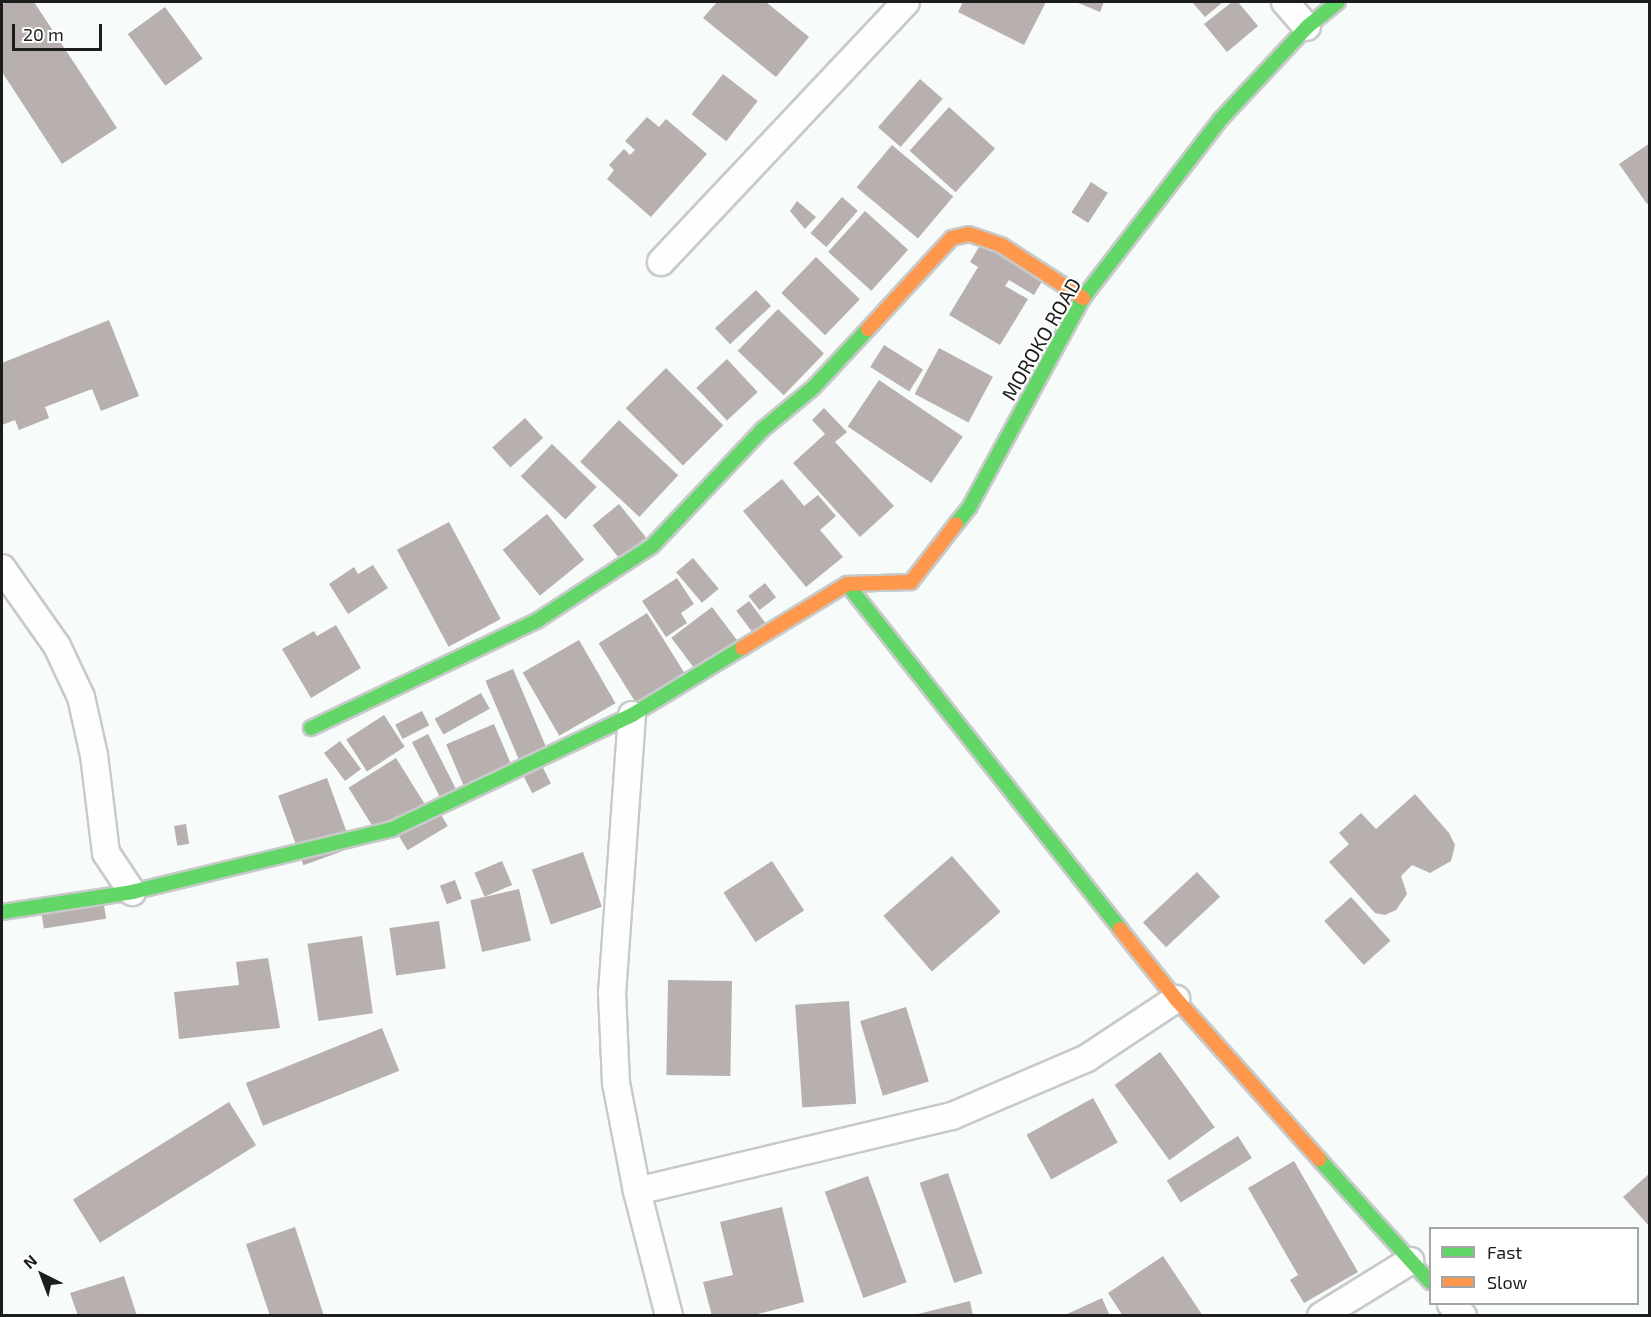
<!DOCTYPE html>
<html>
<head>
<meta charset="utf-8">
<style>
	body { margin:0 }
	#map { position:relative; width:1651px; height:1317px; overflow:hidden; background:#f7fbfa; font-family:"Exo 2",sans-serif }
	div>[style] { position:absolute }
	.building>* { inset:0; background:#b8b0ae; transform-origin:0 0 }
	.roads { filter:drop-shadow(2px 0 #c7cac9) drop-shadow(-2px 0 #c7cac9) drop-shadow(0 2px #c7cac9) drop-shadow(0 -2px #c7cac9) }
	.street>* { height:26px; margin:-13px; padding:0 13px; transform-origin:13px; border-radius:13px; background:#fefefe }
	.fast>* { height:14px; margin:-7px; padding:0 7px; transform-origin:7px; border-radius:7px; background:#63d668 }
	.slow>* { height:14px; margin:-7px; padding:0 7px; transform-origin:7px; border-radius:7px; background:#ff974d }
	span { translate:-50% -50%; white-space:nowrap; text-align:center; line-height:1.15; -webkit-text-stroke:4.5px #fff; paint-order:stroke }
	.street-label { font-size:20px; color:#1c1d1d }
	.frame { position:absolute; inset:0; border:3px solid #1c1d1d; pointer-events:none }
	.legend { position:absolute; left:1429px; top:1227px; width:210px; height:78px; box-sizing:border-box; background:#fff; border:2px solid #a4a5a5; margin:0; padding:8px 10px; list-style:none; font-size:18px; color:#1c1d1d }
	.legend li { display:flex; align-items:center; gap:12px; height:30px }
	.legend b { width:30px; border:2px solid #a4a5a5 }
	.north { position:absolute; left:12px; top:1245px; width:60px; height:60px; -webkit-text-stroke:4px #fff; paint-order:stroke; rotate:318deg; font-size:16px; font-weight:700; line-height:24px; text-align:center; color:#1c1d1d }
	.north::after { content:''; display:block; margin:auto; width:21px; height:27px; background:#1c1d1d; clip-path:polygon(50% 0,100% 100%,50% 72%,0 100%) }
	.scale { position:absolute; left:12px; top:24px; width:90px; height:27px; box-sizing:border-box; border:3px solid #1c1d1d; border-top:0; padding-left:8px; font-size:18px; line-height:21px; white-space:nowrap; color:#1c1d1d; -webkit-text-stroke:4px #fff; paint-order:stroke }
</style>
</head>
<body>
<div id="map">
	<div class="building">
		<i style="clip-path:polygon(6px 2px,34px 2px,117px 128px,62px 164px,2px 72px,2px 5px)"></i>
		<i style="clip-path:polygon(717px 2px,766px 2px,809px 37px,776px 77px,703px 18px)"></i>
		<i style="clip-path:polygon(963px 2px,1046px 2px,1024px 45px,958px 12px)"></i>
		<i style="clip-path:polygon(1076px 2px,1104px 2px,1100px 12px)"></i>
		<i style="clip-path:polygon(1192px 2px,1223px 2px,1205px 17px)"></i>
		<i style="clip-path:polygon(1232px 2px,1238px 2px,1258px 26px,1227px 52px,1204px 24px)"></i>
		<i style="left:165px;top:7px;width:64px;height:46px;rotate:54deg"></i>
		<i style="left:723px;top:74px;width:44px;height:51px;rotate:38deg"></i>
		<i style="left:920px;top:79px;width:30px;height:64px;rotate:41deg"></i>
		<i style="left:949px;top:107px;width:62px;height:59px;rotate:42deg"></i>
		<i style="clip-path:polygon(647px 117px,659px 127px,666px 119px,707px 154px,651px 217px,607px 179px,614px 170px,609px 165px,624px 149px,630px 155px,635px 150px,625px 141px)"></i>
		<i style="clip-path:polygon(1650px 143px,1650px 203px,1647px 204px,1619px 164px)"></i>
		<i style="left:892px;top:145px;width:80px;height:55px;rotate:40deg"></i>
		<i style="left:1091px;top:182px;width:20px;height:36px;rotate:33deg"></i>
		<i style="left:842px;top:197px;width:21px;height:48px;rotate:41deg"></i>
		<i style="clip-path:polygon(797px 201px,816px 217px,805px 229px,790px 211px)"></i>
		<i style="left:865px;top:211px;width:58px;height:55px;rotate:42deg"></i>
		<i style="clip-path:polygon(982px 242px,1044px 278px,1034px 295px,1009px 280px,1005px 286px,1028px 299px,1000px 345px,949px 315px,978px 267px,970px 262px)"></i>
		<i style="left:816px;top:257px;width:61px;height:50px;rotate:44deg"></i>
		<i style="left:756px;top:290px;width:22px;height:56px;rotate:47deg"></i>
		<i style="left:778px;top:309px;width:64px;height:58px;rotate:44deg"></i>
		<i style="clip-path:polygon(109px 320px,139px 396px,101px 411px,92px 389px,45px 407px,49px 418px,19px 430px,15px 420px,2px 425px,2px 363px)"></i>
		<i style="left:884px;top:345px;width:46px;height:26px;rotate:32deg"></i>
		<i style="left:939px;top:348px;width:61px;height:52px;rotate:28deg"></i>
		<i style="left:727px;top:359px;width:45px;height:42px;rotate:47deg"></i>
		<i style="left:666px;top:368px;width:81px;height:57px;rotate:45deg"></i>
		<i style="left:879px;top:380px;width:101px;height:56px;rotate:34deg"></i>
		<i style="clip-path:polygon(824px 408px,847px 432px,835px 442px,894px 506px,860px 537px,793px 463px,825px 434px,812px 420px)"></i>
		<i style="left:525px;top:418px;width:27px;height:44px;rotate:48deg"></i>
		<i style="left:619px;top:420px;width:81px;height:57px;rotate:43deg"></i>
		<i style="left:552px;top:444px;width:62px;height:45px;rotate:44deg"></i>
		<i style="clip-path:polygon(782px 479px,804px 506px,818px 495px,836px 516px,820px 530px,843px 557px,806px 587px,743px 511px)"></i>
		<i style="left:619px;top:504px;width:43px;height:34px;rotate:51deg"></i>
		<i style="left:547px;top:514px;width:59px;height:57px;rotate:51deg"></i>
		<i style="left:449px;top:522px;width:110px;height:59px;rotate:62deg"></i>
		<i style="left:693px;top:558px;width:40px;height:22px;rotate:50deg"></i>
		<i style="clip-path:polygon(373px 565px,388px 588px,348px 614px,329px 584px,354px 567px,358px 574px)"></i>
		<i style="clip-path:polygon(677px 578px,694px 604px,681px 613px,687px 623px,666px 637px,642px 601px)"></i>
		<i style="left:765px;top:583px;width:18px;height:21px;rotate:52deg"></i>
		<i style="left:749px;top:601px;width:36px;height:16px;rotate:53deg"></i>
		<i style="left:712px;top:607px;width:46px;height:51px;rotate:53deg"></i>
		<i style="left:647px;top:613px;width:85px;height:57px;rotate:58deg"></i>
		<i style="clip-path:polygon(336px 625px,361px 668px,311px 698px,282px 649px,314px 631px,317px 636px)"></i>
		<i style="left:579px;top:640px;width:73px;height:65px;rotate:60deg"></i>
		<i style="left:513px;top:669px;width:89px;height:30px;rotate:67deg"></i>
		<i style="left:481px;top:693px;width:18px;height:53px;rotate:61deg"></i>
		<i style="left:422px;top:711px;width:16px;height:30px;rotate:63deg"></i>
		<i style="left:384px;top:715px;width:38px;height:45px;rotate:57deg"></i>
		<i style="left:494px;top:724px;width:58px;height:52px;rotate:67deg"></i>
		<i style="left:428px;top:734px;width:72px;height:18px;rotate:63deg"></i>
		<i style="left:340px;top:741px;width:35px;height:20px;rotate:53deg"></i>
		<i style="left:396px;top:758px;width:61px;height:56px;rotate:58deg"></i>
		<i style="left:541px;top:764px;width:22px;height:21px;rotate:63deg"></i>
		<i style="left:327px;top:778px;width:74px;height:52px;rotate:70deg"></i>
		<i style="clip-path:polygon(1415px 794px,1449px 833px,1455px 845px,1451px 861px,1430px 873px,1412px 865px,1401px 876px,1407px 894px,1396px 910px,1385px 915px,1375px 913px,1329px 862px,1349px 844px,1339px 833px,1361px 813px,1376px 829px)"></i>
		<i style="left:437px;top:808px;width:21px;height:47px;rotate:59deg"></i>
		<i style="left:186px;top:824px;width:20px;height:12px;rotate:81deg"></i>
		<i style="left:583px;top:852px;width:58px;height:54px;rotate:71deg"></i>
		<i style="left:952px;top:856px;width:74px;height:91px;rotate:49deg"></i>
		<i style="left:502px;top:861px;width:26px;height:30px;rotate:67deg"></i>
		<i style="left:772px;top:861px;width:59px;height:58px;rotate:57deg"></i>
		<i style="left:1197px;top:872px;width:34px;height:74px;rotate:47deg"></i>
		<i style="left:455px;top:880px;width:20px;height:16px;rotate:70deg"></i>
		<i style="left:519px;top:889px;width:53px;height:50px;rotate:77deg"></i>
		<i style="left:1351px;top:897px;width:59px;height:36px;rotate:48deg"></i>
		<i style="left:103px;top:899px;width:20px;height:63px;rotate:81deg"></i>
		<i style="left:439px;top:921px;width:48px;height:50px;rotate:82deg"></i>
		<i style="left:362px;top:936px;width:78px;height:55px;rotate:82deg"></i>
		<i style="clip-path:polygon(268px 958px,280px 1028px,179px 1039px,174px 992px,239px 985px,236px 962px)"></i>
		<i style="left:668px;top:980px;width:64px;height:95px;rotate:1deg"></i>
		<i style="left:849px;top:1001px;width:103px;height:54px;rotate:86deg"></i>
		<i style="left:906px;top:1007px;width:78px;height:48px;rotate:73deg"></i>
		<i style="left:382px;top:1028px;width:46px;height:147px;rotate:68deg"></i>
		<i style="left:1160px;top:1052px;width:93px;height:56px;rotate:54deg"></i>
		<i style="left:1093px;top:1098px;width:51px;height:76px;rotate:61deg"></i>
		<i style="left:229px;top:1102px;width:51px;height:184px;rotate:58deg"></i>
		<i style="left:1238px;top:1136px;width:26px;height:84px;rotate:58deg"></i>
		<i style="clip-path:polygon(1294px 1161px,1358px 1272px,1304px 1303px,1290px 1280px,1298px 1275px,1248px 1188px)"></i>
		<i style="left:948px;top:1173px;width:106px;height:30px;rotate:71deg"></i>
		<i style="clip-path:polygon(1650px 1173px,1650px 1227px,1623px 1197px)"></i>
		<i style="left:868px;top:1176px;width:113px;height:46px;rotate:70deg"></i>
		<i style="clip-path:polygon(782px 1207px,804px 1302px,750px 1316px,712px 1316px,703px 1282px,733px 1275px,720px 1222px)"></i>
		<i style="clip-path:polygon(295px 1227px,324px 1316px,270px 1316px,246px 1244px)"></i>
		<i style="clip-path:polygon(1163px 1256px,1203px 1316px,1123px 1316px,1108px 1293px)"></i>
		<i style="clip-path:polygon(124px 1276px,137px 1316px,78px 1316px,70px 1293px)"></i>
		<i style="clip-path:polygon(1102px 1298px,1110px 1316px,1063px 1316px)"></i>
		<i style="clip-path:polygon(970px 1301px,973px 1316px,914px 1316px,914px 1315px)"></i>
	</div>
	<div class="roads">
		<div class="street">
			<i style="left:1285px;top:2px;width:33px;rotate:49deg"></i>
			<i style="left:661px;top:262px;width:357px;rotate:-46.7deg"></i>
			<i style="left:2px;top:568px;width:95px;rotate:54.8deg"></i>
			<i style="left:57px;top:646px;width:56px;rotate:64.8deg"></i>
			<i style="left:81px;top:697px;width:59px;rotate:77.4deg"></i>
			<i style="left:94px;top:755px;width:99px;rotate:83deg"></i>
			<i style="left:106px;top:853px;width:47px;rotate:56.3deg"></i>
			<i style="left:632px;top:715px;width:278px;rotate:94.1deg"></i>
			<i style="left:612px;top:992px;width:91px;rotate:87.5deg"></i>
			<i style="left:616px;top:1083px;width:110px;rotate:79deg"></i>
			<i style="left:637px;top:1191px;width:129px;rotate:75.6deg"></i>
			<i style="left:637px;top:1191px;width:324px;rotate:-13.4deg"></i>
			<i style="left:952px;top:1116px;width:147px;rotate:-23.2deg"></i>
			<i style="left:1087px;top:1058px;width:107px;rotate:-33.5deg"></i>
			<i style="left:1451px;top:1304px;width:17px;rotate:45deg"></i>
			<i style="left:1321px;top:1316px;width:105px;rotate:-31.7deg"></i>
		</div>
		<div class="fast">
			<i style="left:956px;top:524px;width:21px;rotate:-51deg"></i>
			<i style="left:969px;top:508px;width:239px;rotate:-61.5deg"></i>
			<i style="left:1083px;top:298px;width:226px;rotate:-52.4deg"></i>
			<i style="left:1221px;top:119px;width:126px;rotate:-46.9deg"></i>
			<i style="left:1307px;top:27px;width:40px;rotate:-39deg"></i>
			<i style="left:847px;top:584px;width:440px;rotate:51.6deg"></i>
			<i style="left:311px;top:728px;width:251px;rotate:-25.4deg"></i>
			<i style="left:538px;top:620px;width:136px;rotate:-33deg"></i>
			<i style="left:652px;top:546px;width:160px;rotate:-46.5deg"></i>
			<i style="left:762px;top:430px;width:66px;rotate:-39.5deg"></i>
			<i style="left:813px;top:388px;width:81px;rotate:-47deg"></i>
			<i style="left:2px;top:912px;width:132px;rotate:-8.7deg"></i>
			<i style="left:132px;top:892px;width:268px;rotate:-13.6deg"></i>
			<i style="left:392px;top:829px;width:266px;rotate:-25.4deg"></i>
			<i style="left:632px;top:715px;width:129px;rotate:-31.3deg"></i>
			<i style="left:1319px;top:1159px;width:166px;rotate:47.9deg"></i>
		</div>
		<div class="slow">
			<i style="left:868px;top:329px;width:124px;rotate:-47.3deg"></i>
			<i style="left:952px;top:238px;width:17px;rotate:-13deg"></i>
			<i style="left:969px;top:234px;width:34px;rotate:19deg"></i>
			<i style="left:1001px;top:245px;width:98px;rotate:32.9deg"></i>
			<i style="left:742px;top:648px;width:123px;rotate:-31.4deg"></i>
			<i style="left:847px;top:584px;width:64px;rotate:-1.8deg"></i>
			<i style="left:911px;top:582px;width:73px;rotate:-52.2deg"></i>
			<i style="left:1120px;top:929px;width:90px;rotate:51.3deg"></i>
			<i style="left:1176px;top:999px;width:215px;rotate:48.2deg"></i>
		</div>
	</div>
	<div class="street-label">
		<span style="left:1041px;top:339px;rotate:-60deg">MOROKO ROAD</span>
	</div>
	<div class="frame"></div>
	<ul class="legend">
	<li><b style="height:8px;background:#63d668"></b>Fast</li>
	<li><b style="height:8px;background:#ff974d"></b>Slow</li>
	</ul>
	<div class="north">N</div>
	<div class="scale">20 m</div>
</div>
</body>
</html>
